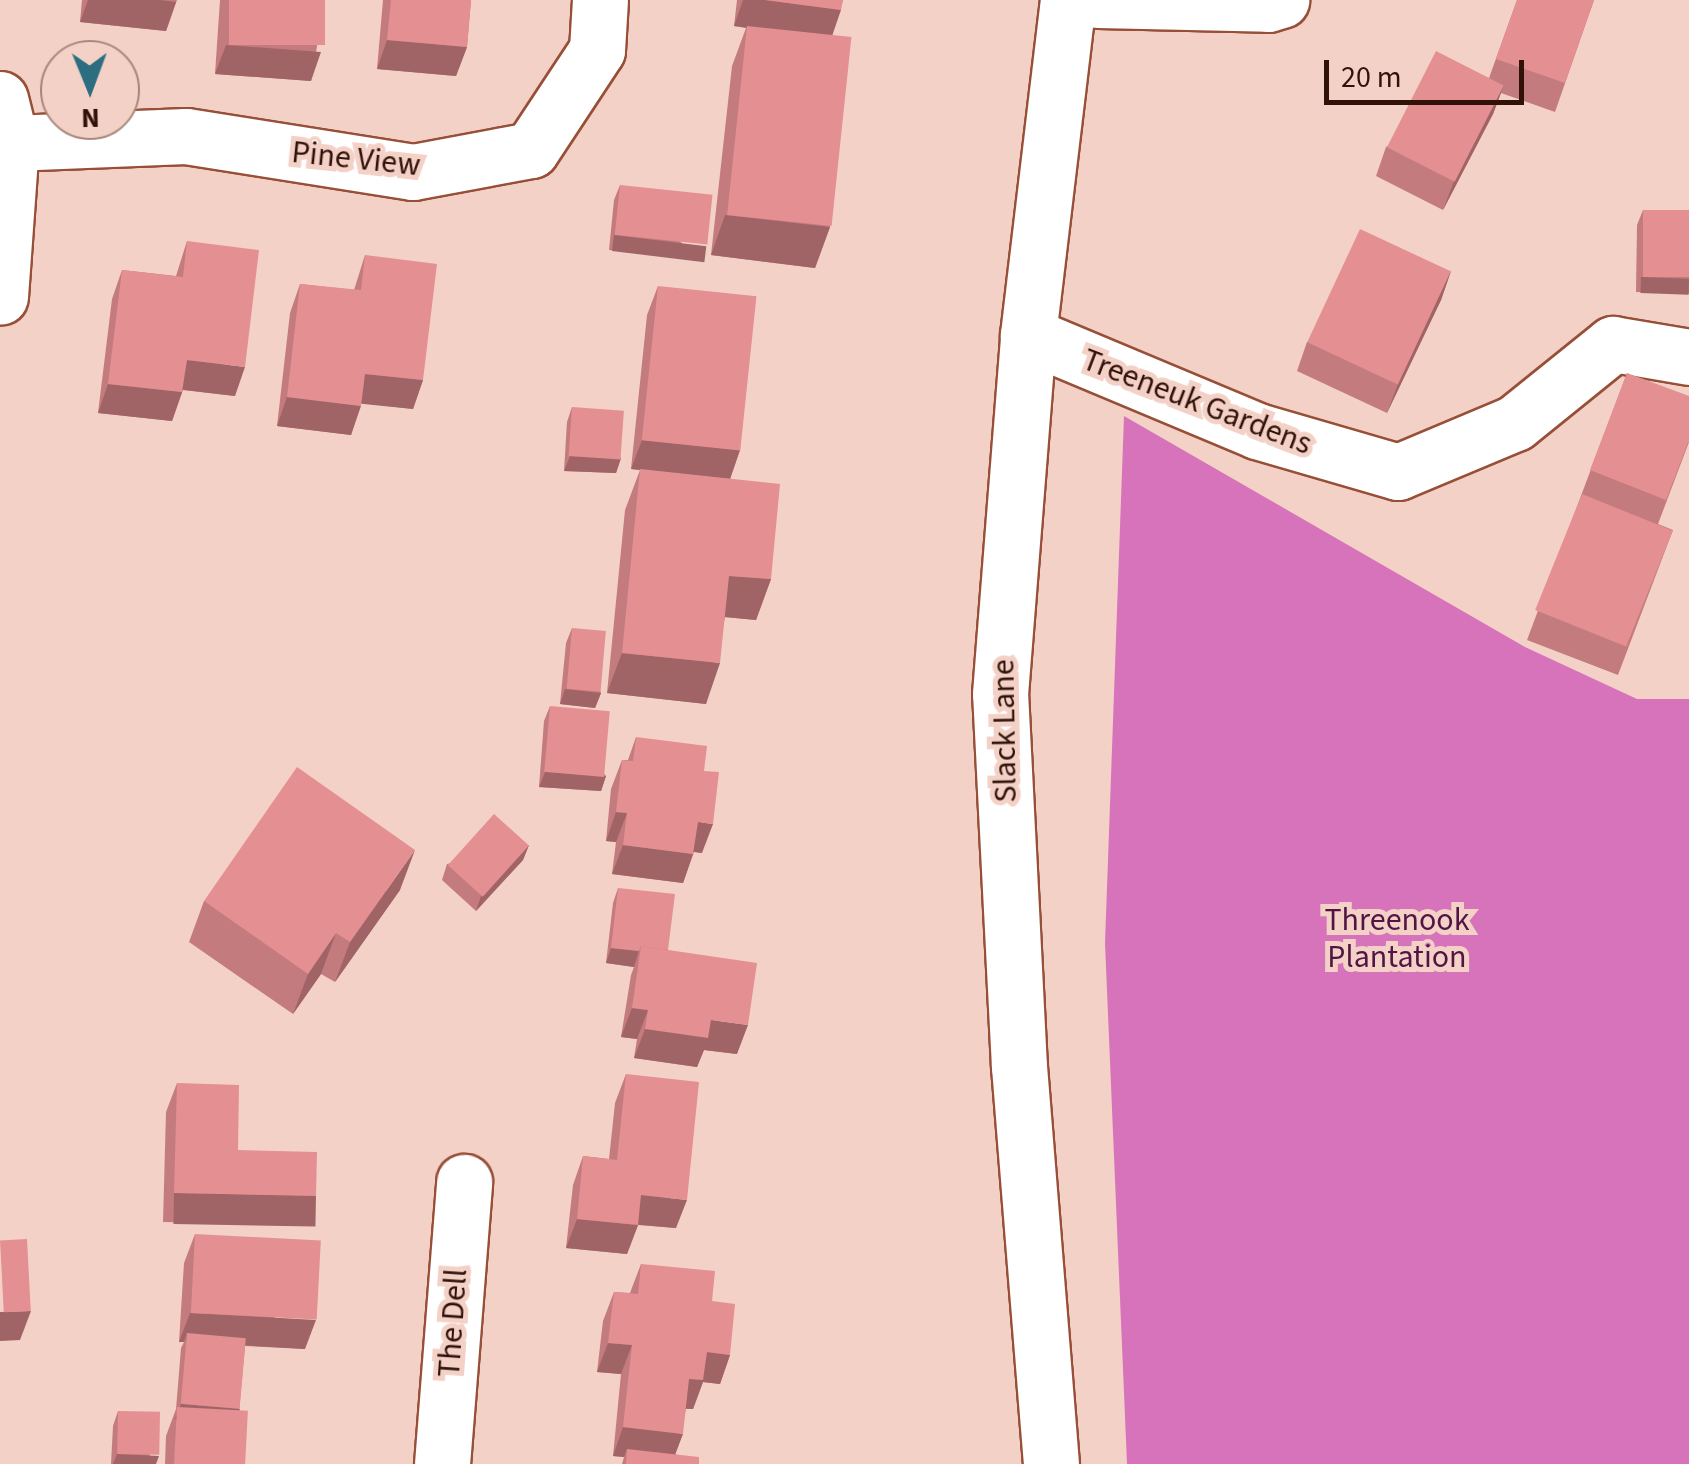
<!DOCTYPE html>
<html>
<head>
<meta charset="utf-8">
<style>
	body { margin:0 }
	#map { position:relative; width:1689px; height:1464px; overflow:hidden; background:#f3d1c6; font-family:"Source Sans 3",sans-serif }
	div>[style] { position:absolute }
	.forest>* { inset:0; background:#d673bb }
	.roads { filter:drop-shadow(2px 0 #984f38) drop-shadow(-2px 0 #984f38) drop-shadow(0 2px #984f38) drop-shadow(0 -2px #984f38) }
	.minor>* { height:55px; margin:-27.5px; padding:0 27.5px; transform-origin:27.5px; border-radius:27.5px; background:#fff }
	.major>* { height:55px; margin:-27.5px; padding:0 27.5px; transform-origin:27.5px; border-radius:27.5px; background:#fff }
	.wall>* { inset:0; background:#c47b7d }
	.shaded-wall>* { inset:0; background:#a06466; transform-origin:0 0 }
	.building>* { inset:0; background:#e48f91; transform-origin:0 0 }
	span { translate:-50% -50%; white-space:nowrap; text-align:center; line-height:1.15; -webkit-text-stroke:10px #f3d1c6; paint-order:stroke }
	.street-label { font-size:32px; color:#301209 }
	.park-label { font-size:32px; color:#511444 }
	.north { position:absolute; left:40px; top:40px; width:100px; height:100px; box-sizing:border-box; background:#f3d1c6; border:2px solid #a5857a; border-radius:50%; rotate:179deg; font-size:28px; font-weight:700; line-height:40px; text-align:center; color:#301209 }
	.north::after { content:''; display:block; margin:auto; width:35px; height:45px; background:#2c6e80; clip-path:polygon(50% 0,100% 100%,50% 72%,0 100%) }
	.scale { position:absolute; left:1324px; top:60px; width:200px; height:45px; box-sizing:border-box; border:5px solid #301209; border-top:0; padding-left:12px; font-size:30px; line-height:35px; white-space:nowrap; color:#301209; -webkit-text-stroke:8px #f3d1c6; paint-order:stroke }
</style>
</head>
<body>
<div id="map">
	<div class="forest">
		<i style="clip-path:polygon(1124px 416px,1525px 647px,1637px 699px,1689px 699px,1689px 1464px,1127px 1464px,1105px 943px)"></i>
	</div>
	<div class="roads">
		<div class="minor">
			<i style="left:1098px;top:0;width:170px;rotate:1.3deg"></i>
			<i style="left:1268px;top:4px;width:14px;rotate:-17deg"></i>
			<i style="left:0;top:99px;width:45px;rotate:76deg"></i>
			<i style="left:11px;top:143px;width:154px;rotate:94.1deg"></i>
			<i style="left:11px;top:143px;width:175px;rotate:-2.3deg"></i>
			<i style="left:186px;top:136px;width:230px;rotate:9deg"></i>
			<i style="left:413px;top:172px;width:120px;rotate:-10.6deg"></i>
			<i style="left:531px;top:150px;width:120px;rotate:-56.6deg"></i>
			<i style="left:597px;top:50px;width:50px;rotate:-86.6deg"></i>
			<i style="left:1028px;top:335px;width:248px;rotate:22.7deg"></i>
			<i style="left:1257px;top:431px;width:147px;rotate:16.2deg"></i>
			<i style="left:1398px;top:472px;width:127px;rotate:-22.7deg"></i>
			<i style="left:1515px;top:423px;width:126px;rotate:-38.9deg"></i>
			<i style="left:1613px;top:344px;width:77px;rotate:9.7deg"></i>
			<i style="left:442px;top:1464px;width:283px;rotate:-85.5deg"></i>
		</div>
		<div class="major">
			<i style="left:1051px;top:1464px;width:398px;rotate:-94.6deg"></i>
			<i style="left:1019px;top:1067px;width:373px;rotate:-92.9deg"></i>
			<i style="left:1000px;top:694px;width:360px;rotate:-85.5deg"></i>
			<i style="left:1028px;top:335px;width:337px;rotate:-83.2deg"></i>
		</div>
	</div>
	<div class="wall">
		<i style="clip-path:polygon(82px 0,177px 0,166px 31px,80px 22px)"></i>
		<i style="clip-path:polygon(220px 0,325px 0,311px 81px,215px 74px)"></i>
		<i style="clip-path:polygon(383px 0,471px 0,467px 47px,456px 76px,377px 69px)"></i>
		<i style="clip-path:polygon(737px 0,843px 0,832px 35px,830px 227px,815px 268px,711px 255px,732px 66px,746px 28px,734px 26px)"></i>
		<i style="clip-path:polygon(1517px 0,1594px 0,1555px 112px,1501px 93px,1493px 114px,1443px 210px,1376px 176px,1386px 147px,1489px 78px)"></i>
		<i style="clip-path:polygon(620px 185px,701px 261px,609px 250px,614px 200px)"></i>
		<i style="clip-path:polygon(1643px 210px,1689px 210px,1689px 294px,1636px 292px,1637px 225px)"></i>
		<i style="clip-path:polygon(187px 241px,235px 396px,183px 390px,172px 421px,98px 413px,112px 299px,122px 270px,176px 276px)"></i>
		<i style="clip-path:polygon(365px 255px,423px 380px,413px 409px,361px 403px,351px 435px,277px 426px,290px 313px,300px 284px,354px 290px)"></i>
		<i style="clip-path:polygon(1451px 271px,1441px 300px,1387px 413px,1297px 371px,1307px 342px)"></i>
		<i style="clip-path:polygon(658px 286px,740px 450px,730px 479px,771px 579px,756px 620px,725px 617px,706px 704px,607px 693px,625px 510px,640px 470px,631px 469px,647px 315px)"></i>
		<i style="clip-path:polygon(1627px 373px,1689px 442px,1658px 524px,1673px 530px,1618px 675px,1527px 640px)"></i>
		<i style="clip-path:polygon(572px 407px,621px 458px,616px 473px,564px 471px,567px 422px)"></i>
		<i style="clip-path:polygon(572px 628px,601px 693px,595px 708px,560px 704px,566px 643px)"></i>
		<i style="clip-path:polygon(550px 706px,606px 776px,601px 791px,539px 787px,544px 721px)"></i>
		<i style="clip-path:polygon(636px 737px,704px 771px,702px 853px,694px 852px,683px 883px,612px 874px,616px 842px,606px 841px,611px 789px,622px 760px,628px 760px)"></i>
		<i style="clip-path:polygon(529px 845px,523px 860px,476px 911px,442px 880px,447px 864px)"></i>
		<i style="clip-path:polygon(618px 888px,668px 950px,737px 1054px,704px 1050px,697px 1067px,634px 1058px,637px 1039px,621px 1037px,631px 975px,634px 967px,606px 963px,613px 903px)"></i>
		<i style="clip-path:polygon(400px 890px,335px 982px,321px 974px,293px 1014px,189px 942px,204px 901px)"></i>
		<i style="clip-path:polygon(626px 1074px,676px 1228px,638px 1225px,627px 1254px,566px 1248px,573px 1185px,583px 1156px,609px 1159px,615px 1103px)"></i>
		<i style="clip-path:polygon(177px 1083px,238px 1150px,316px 1196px,305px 1225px,163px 1222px,166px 1112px)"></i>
		<i style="clip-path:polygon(195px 1234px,305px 1349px,245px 1346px,239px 1411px,245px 1464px,165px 1464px,166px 1436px,176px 1409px,181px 1348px,184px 1342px,179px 1342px,184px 1263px)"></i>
		<i style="clip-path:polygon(641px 1264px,712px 1301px,730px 1355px,720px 1384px,703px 1382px,693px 1409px,686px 1409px,675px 1454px,699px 1464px,622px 1464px,624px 1457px,613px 1456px,621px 1374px,597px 1372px,603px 1321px,614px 1292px,630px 1293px)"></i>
		<i style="clip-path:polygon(118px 1411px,156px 1464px,111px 1464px,113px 1426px)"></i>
	</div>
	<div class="shaded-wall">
		<i style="clip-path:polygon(88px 0,160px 0,176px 2px,166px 31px,80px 22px)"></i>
		<i style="clip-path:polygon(743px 0,765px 0,841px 10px,831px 39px,734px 26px)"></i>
		<i style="clip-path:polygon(387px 40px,467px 47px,456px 76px,377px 69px)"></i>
		<i style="clip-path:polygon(226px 45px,321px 52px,311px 81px,215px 74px)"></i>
		<i style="clip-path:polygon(1504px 85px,1493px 114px,1443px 210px,1454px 181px)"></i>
		<i style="clip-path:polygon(725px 215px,830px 227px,815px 268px,711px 255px)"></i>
		<i style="left:614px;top:235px;width:93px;height:16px;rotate:7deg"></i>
		<i style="clip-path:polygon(1451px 271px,1441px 300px,1387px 413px,1398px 384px)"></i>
		<i style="left:1641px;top:277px;width:48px;height:16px;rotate:2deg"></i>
		<i style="clip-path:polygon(187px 360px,245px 367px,235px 396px,176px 389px)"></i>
		<i style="clip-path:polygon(365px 374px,423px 380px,413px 409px,354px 403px)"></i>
		<i style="clip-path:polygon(108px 384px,182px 392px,172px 421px,98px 413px)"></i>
		<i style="clip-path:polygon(287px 397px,361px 406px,351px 435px,277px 426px)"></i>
		<i style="clip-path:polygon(642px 440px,740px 450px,730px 479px,631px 469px)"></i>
		<i style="clip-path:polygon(570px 456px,621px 458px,616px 473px,564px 471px)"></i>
		<i style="clip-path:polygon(729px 576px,771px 579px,756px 620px,714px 616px)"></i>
		<i style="clip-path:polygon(622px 653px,720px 663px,706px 704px,607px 693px)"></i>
		<i style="clip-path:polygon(565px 689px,601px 693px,595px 708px,560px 704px)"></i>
		<i style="clip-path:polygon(545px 772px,606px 776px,601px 791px,539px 787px)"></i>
		<i style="clip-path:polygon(616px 812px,627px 813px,616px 842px,606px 841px)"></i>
		<i style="clip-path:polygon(698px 822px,713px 824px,702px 853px,687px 851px)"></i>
		<i style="clip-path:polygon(529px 845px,523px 860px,476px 911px,481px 896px)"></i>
		<i style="clip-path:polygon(623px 845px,693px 854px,683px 883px,612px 874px)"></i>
		<i style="clip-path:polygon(415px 850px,400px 890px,335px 982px,350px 942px)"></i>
		<i style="clip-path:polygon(336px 933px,321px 974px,293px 1014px,308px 974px)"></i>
		<i style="clip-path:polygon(611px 948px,639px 951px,634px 967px,606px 963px)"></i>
		<i style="clip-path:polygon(632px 1008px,648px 1010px,637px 1039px,621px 1037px)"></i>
		<i style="clip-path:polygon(711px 1020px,748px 1025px,737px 1054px,704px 1050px,697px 1067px,634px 1058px,645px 1029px)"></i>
		<i style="left:174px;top:1193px;width:142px;height:31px;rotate:1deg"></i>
		<i style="clip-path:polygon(641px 1195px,687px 1200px,676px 1228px,630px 1224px)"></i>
		<i style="clip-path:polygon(577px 1219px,638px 1225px,627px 1254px,566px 1248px)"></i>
		<i style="clip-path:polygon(31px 1311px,20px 1340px,0 1341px,0 1312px)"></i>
		<i style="clip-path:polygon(190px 1313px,316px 1320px,305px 1349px,186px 1342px,187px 1333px,184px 1342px,179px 1342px)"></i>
		<i style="clip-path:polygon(608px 1343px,632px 1345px,621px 1374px,597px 1372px)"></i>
		<i style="clip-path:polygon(707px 1352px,730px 1355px,720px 1384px,703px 1382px,693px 1409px,678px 1408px,689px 1379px)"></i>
		<i style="clip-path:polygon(181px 1404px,240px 1409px,234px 1424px,175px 1419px)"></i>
		<i style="clip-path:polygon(623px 1427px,683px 1434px,672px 1463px,627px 1449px,624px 1457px,613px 1456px)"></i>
		<i style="clip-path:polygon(117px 1454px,159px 1456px,156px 1464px,113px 1464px)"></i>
	</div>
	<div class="building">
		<i style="left:229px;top:0;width:96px;height:45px"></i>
		<i style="clip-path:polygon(391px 0,471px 0,467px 47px,387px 40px)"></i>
		<i style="clip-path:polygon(765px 0,843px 0,841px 10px)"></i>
		<i style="clip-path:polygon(1517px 0,1594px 0,1565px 83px,1496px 59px)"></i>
		<i style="left:747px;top:26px;width:105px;height:190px;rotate:6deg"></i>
		<i style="left:1436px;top:51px;width:76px;height:108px;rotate:27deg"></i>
		<i style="left:620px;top:185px;width:93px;height:50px;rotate:6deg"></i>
		<i style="left:1643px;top:210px;width:46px;height:67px"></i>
		<i style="left:1360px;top:229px;width:100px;height:125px;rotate:25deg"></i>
		<i style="clip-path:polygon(187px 241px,259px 250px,245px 367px,187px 360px,182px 392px,108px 384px,122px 270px,183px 277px)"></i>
		<i style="clip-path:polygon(365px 255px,437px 264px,423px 380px,365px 374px,361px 406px,287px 397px,300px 284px,361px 290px)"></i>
		<i style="left:658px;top:286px;width:99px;height:155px;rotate:6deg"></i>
		<i style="clip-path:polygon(1627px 373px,1689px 396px,1689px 440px,1666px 500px,1590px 470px)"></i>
		<i style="left:572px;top:407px;width:52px;height:49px;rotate:4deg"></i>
		<i style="clip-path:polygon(640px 469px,780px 484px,771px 579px,729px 576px,720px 663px,622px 653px)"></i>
		<i style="left:1582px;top:494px;width:98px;height:125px;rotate:22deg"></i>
		<i style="left:572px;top:628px;width:34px;height:61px;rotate:5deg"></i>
		<i style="left:550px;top:706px;width:60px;height:66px;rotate:5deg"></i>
		<i style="clip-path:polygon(636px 737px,707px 746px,704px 771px,719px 772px,713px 824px,698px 822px,693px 854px,623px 845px,627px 813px,616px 812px,622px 760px,633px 761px)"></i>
		<i style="clip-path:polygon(297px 767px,415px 850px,350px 942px,336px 933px,308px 974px,204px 901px)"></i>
		<i style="left:494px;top:814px;width:47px;height:69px;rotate:42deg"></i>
		<i style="clip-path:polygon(618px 888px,675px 894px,668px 950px,641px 946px,639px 951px,611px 948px)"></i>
		<i style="clip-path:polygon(641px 946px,757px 963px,748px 1025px,711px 1020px,708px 1038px,645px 1029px,648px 1010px,632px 1008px)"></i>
		<i style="clip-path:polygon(626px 1074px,699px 1082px,687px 1200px,641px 1195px,638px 1225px,577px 1219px,583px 1156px,617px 1160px)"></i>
		<i style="clip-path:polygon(177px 1083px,239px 1085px,238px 1150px,317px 1152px,316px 1196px,174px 1193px)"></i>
		<i style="left:195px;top:1234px;width:126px;height:79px;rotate:3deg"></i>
		<i style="left:27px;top:1239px;width:72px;height:27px;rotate:87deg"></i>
		<i style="clip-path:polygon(641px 1264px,715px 1271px,712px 1301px,735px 1304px,730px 1355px,707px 1352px,703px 1380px,689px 1379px,683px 1434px,623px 1427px,632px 1345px,608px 1343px,614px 1292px,638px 1294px)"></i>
		<i style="left:187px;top:1333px;width:59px;height:71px;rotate:5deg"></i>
		<i style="left:177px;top:1407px;width:71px;height:57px;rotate:3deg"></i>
		<i style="left:118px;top:1411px;width:42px;height:43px;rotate:1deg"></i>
		<i style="clip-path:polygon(627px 1449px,699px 1457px,699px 1464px,626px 1464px)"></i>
	</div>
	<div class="street-label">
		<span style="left:356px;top:159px;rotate:6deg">Pine View</span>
		<span style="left:1197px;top:402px;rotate:21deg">Treeneuk Gardens</span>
		<span style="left:1005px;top:731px;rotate:-91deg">Slack Lane</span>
		<span style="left:453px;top:1323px;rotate:-86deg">The Dell</span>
	</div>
	<div class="park-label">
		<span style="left:1397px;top:939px">Threenook<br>Plantation</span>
	</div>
	<div class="north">N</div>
	<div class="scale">20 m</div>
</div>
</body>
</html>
